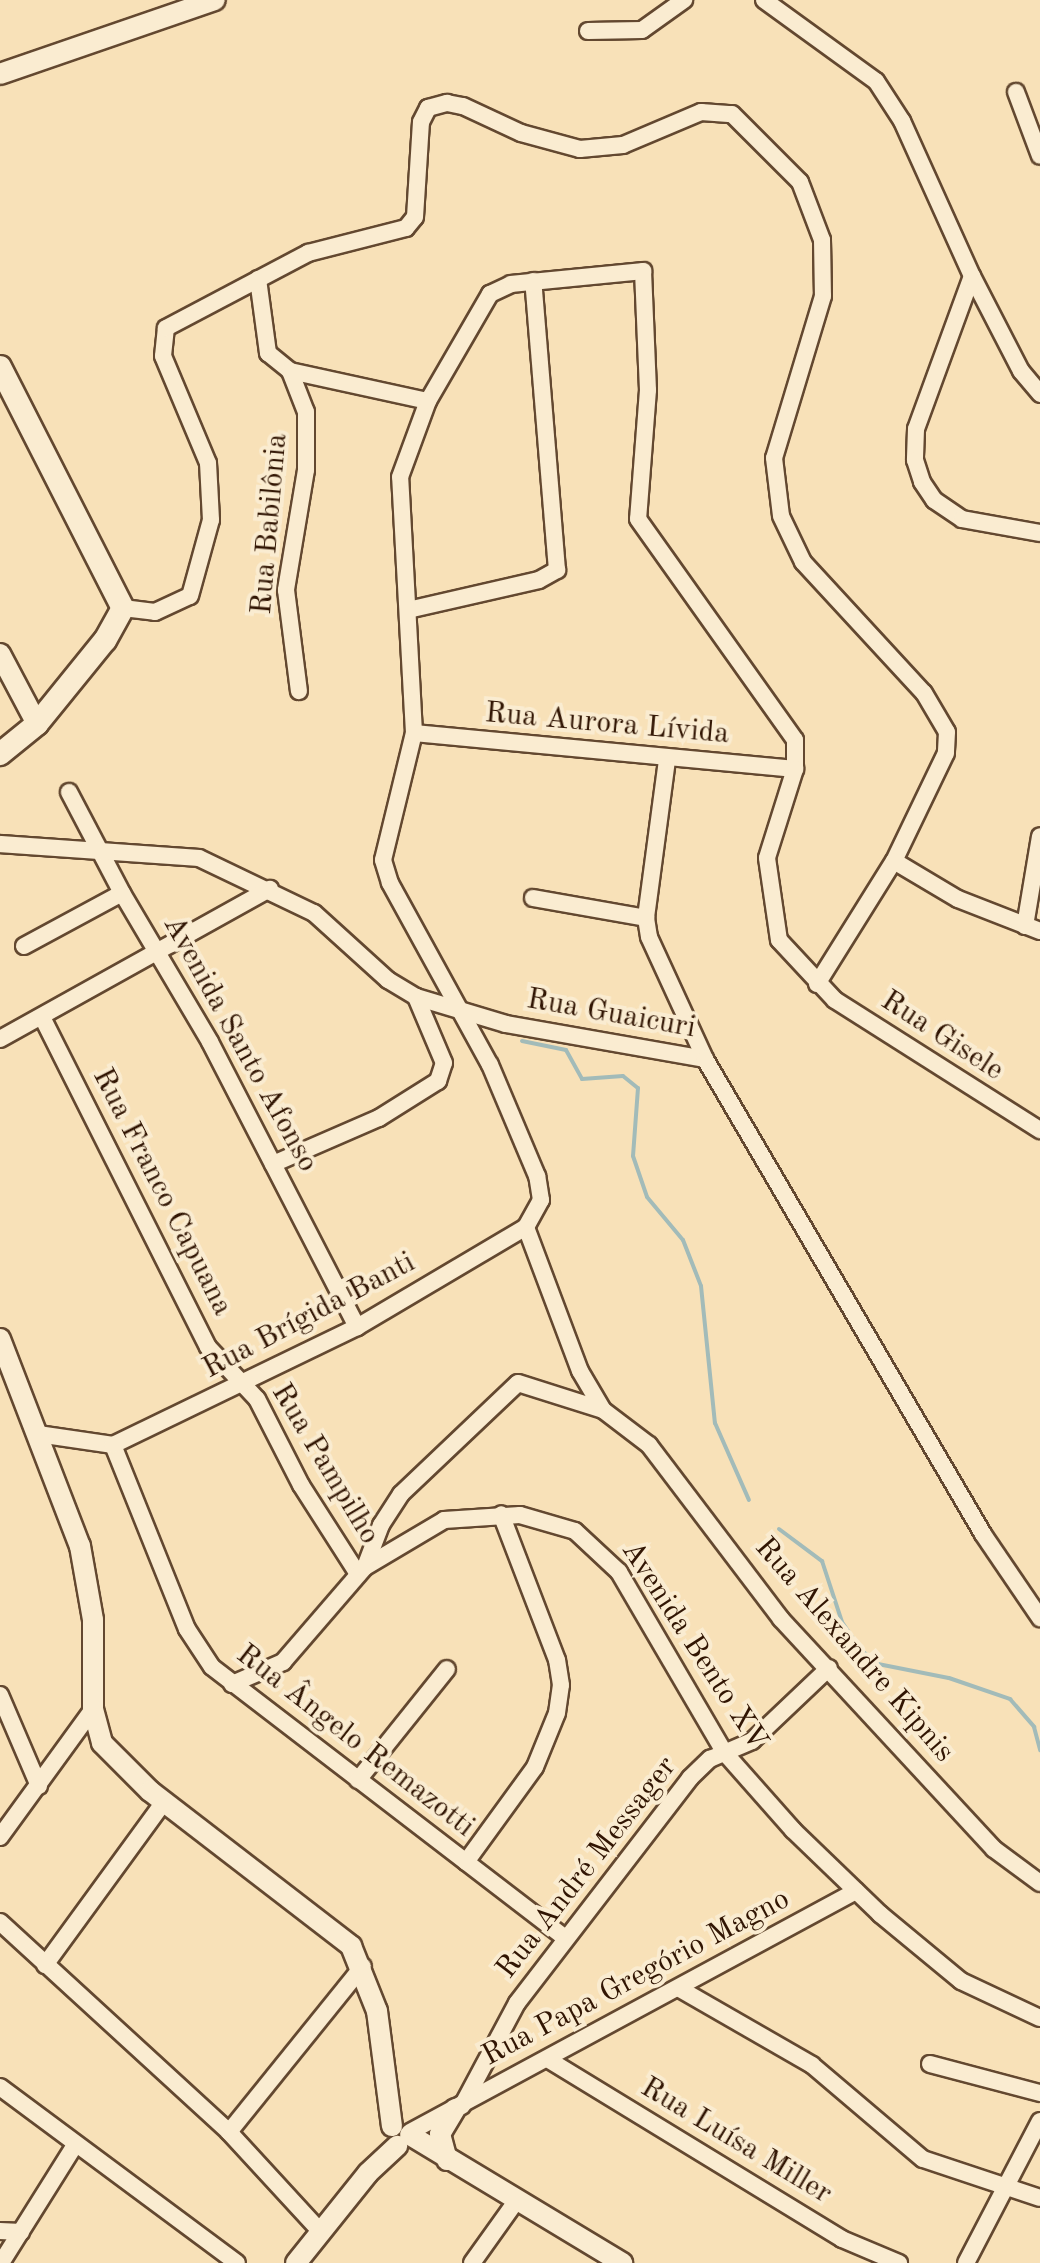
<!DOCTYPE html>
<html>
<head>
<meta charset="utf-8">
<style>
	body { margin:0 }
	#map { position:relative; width:1040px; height:2263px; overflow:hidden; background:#f8e1b8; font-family:"Old Standard TT",serif }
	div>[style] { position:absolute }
	.stream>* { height:4px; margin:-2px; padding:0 2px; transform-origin:2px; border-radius:2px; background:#a2bbb9 }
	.roads { filter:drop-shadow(2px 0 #634830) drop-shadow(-2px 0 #634830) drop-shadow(0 2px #634830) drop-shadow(0 -2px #634830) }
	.minor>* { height:16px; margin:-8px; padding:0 8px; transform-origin:8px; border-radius:8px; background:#faecd1 }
	.tertiary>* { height:20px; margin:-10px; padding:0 10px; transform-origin:10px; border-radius:10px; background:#faecd1 }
	.secondary>* { height:22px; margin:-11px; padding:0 11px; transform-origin:11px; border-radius:11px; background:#faecd1 }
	span { translate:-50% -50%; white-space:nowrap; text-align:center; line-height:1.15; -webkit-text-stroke:8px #faecd1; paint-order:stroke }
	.street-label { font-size:30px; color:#311503 }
</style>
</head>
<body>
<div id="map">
	<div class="stream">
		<i style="left:522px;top:1041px;width:45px;rotate:11.6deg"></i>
		<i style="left:566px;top:1050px;width:33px;rotate:61deg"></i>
		<i style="left:582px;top:1079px;width:41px;rotate:-4.2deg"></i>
		<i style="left:623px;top:1076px;width:19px;rotate:39deg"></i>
		<i style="left:638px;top:1088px;width:68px;rotate:94.2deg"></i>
		<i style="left:633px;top:1156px;width:43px;rotate:71.1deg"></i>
		<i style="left:647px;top:1197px;width:56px;rotate:50.1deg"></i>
		<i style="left:683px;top:1240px;width:49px;rotate:68.6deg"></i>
		<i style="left:701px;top:1286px;width:138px;rotate:84.2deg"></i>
		<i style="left:715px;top:1423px;width:84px;rotate:66.2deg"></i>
		<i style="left:779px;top:1529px;width:54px;rotate:36.7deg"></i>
		<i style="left:822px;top:1561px;width:64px;rotate:71.8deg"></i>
		<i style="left:842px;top:1622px;width:34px;rotate:56deg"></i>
		<i style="left:861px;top:1650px;width:22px;rotate:39deg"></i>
		<i style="left:878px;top:1664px;width:72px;rotate:11.2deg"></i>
		<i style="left:949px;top:1678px;width:65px;rotate:19deg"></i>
		<i style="left:1010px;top:1699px;width:37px;rotate:49deg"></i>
		<i style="left:1034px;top:1727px;width:24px;rotate:75deg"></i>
	</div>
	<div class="roads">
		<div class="minor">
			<i style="left:764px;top:0;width:138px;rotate:35.9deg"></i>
			<i style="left:876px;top:81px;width:48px;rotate:57deg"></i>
			<i style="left:902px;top:121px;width:170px;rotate:65.7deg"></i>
			<i style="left:972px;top:276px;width:163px;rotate:110.1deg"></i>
			<i style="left:916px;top:429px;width:31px;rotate:92deg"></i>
			<i style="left:915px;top:460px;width:23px;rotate:72deg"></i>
			<i style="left:922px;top:482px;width:22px;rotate:56deg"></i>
			<i style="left:934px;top:500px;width:34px;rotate:34deg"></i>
			<i style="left:962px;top:519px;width:79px;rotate:10.2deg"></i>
			<i style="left:588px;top:31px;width:54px;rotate:-1.1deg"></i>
			<i style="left:642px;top:30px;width:52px;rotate:-35.5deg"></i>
			<i style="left:1016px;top:92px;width:68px;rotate:69.4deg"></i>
			<i style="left:972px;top:276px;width:107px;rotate:62.7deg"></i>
			<i style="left:1021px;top:371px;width:30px;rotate:50deg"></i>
			<i style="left:258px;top:279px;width:75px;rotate:82.3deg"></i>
			<i style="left:268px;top:353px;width:28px;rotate:39deg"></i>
			<i style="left:290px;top:371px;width:44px;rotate:68.7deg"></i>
			<i style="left:306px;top:412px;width:58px;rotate:90deg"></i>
			<i style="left:306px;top:470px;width:122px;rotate:99.5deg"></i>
			<i style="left:286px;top:590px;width:102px;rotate:82.7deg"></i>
			<i style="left:290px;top:371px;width:141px;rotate:12.3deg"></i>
			<i style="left:123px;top:608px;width:32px;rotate:7deg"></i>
			<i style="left:155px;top:612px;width:38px;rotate:-25deg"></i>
			<i style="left:190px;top:596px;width:79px;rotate:-74.6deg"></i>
			<i style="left:211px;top:520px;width:57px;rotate:-93deg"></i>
			<i style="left:208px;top:463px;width:116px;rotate:-112.8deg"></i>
			<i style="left:163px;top:356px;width:28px;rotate:-84deg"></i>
			<i style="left:166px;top:328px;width:161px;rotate:-27.8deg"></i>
			<i style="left:308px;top:253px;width:101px;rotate:-14.3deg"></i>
			<i style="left:406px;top:228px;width:14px;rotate:-51deg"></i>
			<i style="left:415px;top:217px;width:95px;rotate:-86.4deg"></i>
			<i style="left:421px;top:122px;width:16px;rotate:-63deg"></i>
			<i style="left:428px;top:108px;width:20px;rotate:-15deg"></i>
			<i style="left:447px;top:103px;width:16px;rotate:11deg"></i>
			<i style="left:463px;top:106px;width:64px;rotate:25deg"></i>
			<i style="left:521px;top:133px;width:61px;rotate:15.2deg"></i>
			<i style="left:580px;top:149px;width:43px;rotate:-5.3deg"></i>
			<i style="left:623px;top:145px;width:85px;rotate:-22.9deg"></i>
			<i style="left:701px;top:112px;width:31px;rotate:4deg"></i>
			<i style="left:732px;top:114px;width:96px;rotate:45deg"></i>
			<i style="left:800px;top:182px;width:62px;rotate:69.2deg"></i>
			<i style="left:822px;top:240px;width:56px;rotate:89deg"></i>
			<i style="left:823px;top:296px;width:169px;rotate:106.8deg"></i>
			<i style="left:774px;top:458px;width:58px;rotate:83.1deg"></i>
			<i style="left:781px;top:516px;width:51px;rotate:64.4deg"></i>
			<i style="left:803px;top:562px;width:178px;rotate:47.3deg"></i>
			<i style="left:924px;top:693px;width:45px;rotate:59.5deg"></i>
			<i style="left:947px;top:732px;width:21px;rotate:93deg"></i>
			<i style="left:946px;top:753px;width:120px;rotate:115.7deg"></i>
			<i style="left:894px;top:861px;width:74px;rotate:30.7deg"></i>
			<i style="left:958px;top:899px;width:88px;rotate:21.3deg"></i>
			<i style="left:408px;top:610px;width:134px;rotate:-12.9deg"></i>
			<i style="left:539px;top:580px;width:21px;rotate:-29deg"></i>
			<i style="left:557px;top:570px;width:290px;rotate:-94.7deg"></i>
			<i style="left:414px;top:733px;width:383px;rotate:5.4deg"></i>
			<i style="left:667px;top:760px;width:159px;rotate:97.6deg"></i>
			<i style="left:646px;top:918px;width:19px;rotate:81deg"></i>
			<i style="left:649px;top:937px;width:134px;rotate:65.3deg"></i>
			<i style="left:69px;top:792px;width:114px;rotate:62.3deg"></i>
			<i style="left:122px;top:893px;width:173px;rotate:59.4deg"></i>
			<i style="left:210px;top:1042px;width:321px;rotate:62.7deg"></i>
			<i style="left:0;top:844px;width:199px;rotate:4deg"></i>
			<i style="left:199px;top:858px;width:127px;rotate:25.6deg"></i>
			<i style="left:314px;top:913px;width:100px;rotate:42.2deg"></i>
			<i style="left:388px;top:980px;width:33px;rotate:31deg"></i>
			<i style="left:416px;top:997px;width:94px;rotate:16.7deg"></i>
			<i style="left:506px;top:1024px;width:202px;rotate:10deg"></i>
			<i style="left:705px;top:1059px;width:550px;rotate:59.66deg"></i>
			<i style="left:983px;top:1534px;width:102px;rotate:55.8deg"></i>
			<i style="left:533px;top:898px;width:115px;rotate:10deg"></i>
			<i style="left:1025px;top:926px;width:91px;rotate:-80.5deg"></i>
			<i style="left:24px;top:946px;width:111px;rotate:-28.4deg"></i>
			<i style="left:817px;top:984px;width:145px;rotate:-58deg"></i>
			<i style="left:42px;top:1017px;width:369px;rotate:63.3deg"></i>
			<i style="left:208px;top:1347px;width:71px;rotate:46.7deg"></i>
			<i style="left:257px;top:1399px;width:97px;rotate:62.9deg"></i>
			<i style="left:301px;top:1485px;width:106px;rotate:57.4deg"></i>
			<i style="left:0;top:1039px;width:309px;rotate:-29.1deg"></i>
			<i style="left:273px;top:1164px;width:116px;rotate:-23.5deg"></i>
			<i style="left:379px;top:1118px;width:70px;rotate:-32.1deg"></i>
			<i style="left:438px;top:1081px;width:19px;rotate:-72deg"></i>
			<i style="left:444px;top:1063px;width:72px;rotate:-113deg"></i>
			<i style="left:603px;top:1410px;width:45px;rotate:-120.5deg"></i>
			<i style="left:580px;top:1371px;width:154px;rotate:-110.6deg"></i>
			<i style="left:526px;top:1227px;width:31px;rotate:-61deg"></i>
			<i style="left:541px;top:1200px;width:24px;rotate:-99deg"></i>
			<i style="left:537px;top:1176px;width:121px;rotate:-112.9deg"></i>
			<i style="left:490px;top:1065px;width:208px;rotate:-118.8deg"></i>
			<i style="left:390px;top:883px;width:24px;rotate:-107deg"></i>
			<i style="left:383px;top:860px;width:131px;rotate:-76.3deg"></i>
			<i style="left:414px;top:733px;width:256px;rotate:-93.1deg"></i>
			<i style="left:400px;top:477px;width:81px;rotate:-69.8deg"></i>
			<i style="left:428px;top:401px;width:124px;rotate:-59.9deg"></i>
			<i style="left:490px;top:294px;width:23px;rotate:-25deg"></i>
			<i style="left:511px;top:284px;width:133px;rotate:-5.6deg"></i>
			<i style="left:643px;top:271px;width:119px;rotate:87.6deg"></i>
			<i style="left:648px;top:390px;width:129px;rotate:94.4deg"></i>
			<i style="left:638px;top:519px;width:271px;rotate:54.6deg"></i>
			<i style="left:795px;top:740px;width:29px;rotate:90deg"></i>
			<i style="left:795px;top:769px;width:93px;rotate:107.5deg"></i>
			<i style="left:767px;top:858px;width:83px;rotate:81.7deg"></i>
			<i style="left:779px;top:940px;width:82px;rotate:47deg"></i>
			<i style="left:835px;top:1000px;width:243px;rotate:32.4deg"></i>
			<i style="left:38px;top:1434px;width:76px;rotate:8.3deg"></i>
			<i style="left:113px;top:1445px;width:198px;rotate:68.1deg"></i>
			<i style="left:187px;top:1629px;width:45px;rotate:56.7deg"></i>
			<i style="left:212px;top:1667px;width:445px;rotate:37.5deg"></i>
			<i style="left:113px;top:1445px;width:271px;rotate:-25.8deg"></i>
			<i style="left:357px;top:1327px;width:196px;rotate:-30.6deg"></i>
			<i style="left:365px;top:1567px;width:45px;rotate:-69.1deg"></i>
			<i style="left:381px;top:1525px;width:37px;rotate:-57deg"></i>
			<i style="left:401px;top:1494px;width:161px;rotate:-43.5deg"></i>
			<i style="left:518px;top:1383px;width:89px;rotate:17.6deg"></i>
			<i style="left:603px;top:1410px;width:58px;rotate:37.3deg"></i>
			<i style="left:649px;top:1445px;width:218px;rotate:52.8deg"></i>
			<i style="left:781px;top:1619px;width:313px;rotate:47.2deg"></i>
			<i style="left:994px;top:1849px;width:57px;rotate:36.5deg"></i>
			<i style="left:232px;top:1684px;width:56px;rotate:-23.3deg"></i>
			<i style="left:283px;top:1662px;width:125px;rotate:-49.2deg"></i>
			<i style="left:365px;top:1567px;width:92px;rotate:-30.7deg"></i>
			<i style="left:444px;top:1520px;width:76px;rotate:-3.8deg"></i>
			<i style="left:520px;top:1515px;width:57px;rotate:16.2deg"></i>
			<i style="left:575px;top:1531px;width:60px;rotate:43deg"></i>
			<i style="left:619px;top:1572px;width:208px;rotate:59.7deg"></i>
			<i style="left:724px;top:1752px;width:104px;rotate:48.5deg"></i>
			<i style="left:793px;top:1830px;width:121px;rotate:44deg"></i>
			<i style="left:880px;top:1914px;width:105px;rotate:39.6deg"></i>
			<i style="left:961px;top:1981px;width:87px;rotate:25.1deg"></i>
			<i style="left:0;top:1695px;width:99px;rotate:66.8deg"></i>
			<i style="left:358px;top:1780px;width:142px;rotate:-51.3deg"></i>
			<i style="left:0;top:1837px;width:158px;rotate:-54deg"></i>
			<i style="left:466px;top:1862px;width:117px;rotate:-54deg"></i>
			<i style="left:535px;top:1767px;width:58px;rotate:-67.8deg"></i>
			<i style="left:557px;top:1713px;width:28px;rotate:-82deg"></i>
			<i style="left:561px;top:1685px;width:25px;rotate:-99deg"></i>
			<i style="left:557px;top:1660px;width:156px;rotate:-111deg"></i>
			<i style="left:0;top:1922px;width:311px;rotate:42.5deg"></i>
			<i style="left:229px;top:2132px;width:136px;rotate:47.4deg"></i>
			<i style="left:45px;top:1965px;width:202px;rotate:-53.9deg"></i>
			<i style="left:680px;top:1989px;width:152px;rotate:29.9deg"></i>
			<i style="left:812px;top:2065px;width:145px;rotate:40.3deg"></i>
			<i style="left:923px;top:2159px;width:123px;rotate:18.4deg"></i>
			<i style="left:549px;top:2060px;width:343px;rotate:31.4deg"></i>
			<i style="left:842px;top:2239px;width:62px;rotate:22.8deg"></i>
			<i style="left:930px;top:2064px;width:114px;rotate:14.8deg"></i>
			<i style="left:0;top:2087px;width:295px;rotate:36.6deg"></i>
			<i style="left:462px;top:2106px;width:117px;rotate:-61.9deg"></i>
			<i style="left:517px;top:2003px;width:284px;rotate:-52.4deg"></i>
			<i style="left:690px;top:1778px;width:28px;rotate:-44deg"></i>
			<i style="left:710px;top:1759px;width:46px;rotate:-23.2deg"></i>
			<i style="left:752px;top:1741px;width:106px;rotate:-43.5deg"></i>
			<i style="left:229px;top:2132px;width:213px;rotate:-51.1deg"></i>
			<i style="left:410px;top:2132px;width:507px;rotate:-28.38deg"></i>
			<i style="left:0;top:2231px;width:21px;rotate:3deg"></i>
			<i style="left:1px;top:2263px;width:139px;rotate:-57.9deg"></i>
			<i style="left:472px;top:2263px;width:77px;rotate:-54.5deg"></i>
			<i style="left:966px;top:2263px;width:160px;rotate:-62.5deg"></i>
		</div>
		<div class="tertiary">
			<i style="left:0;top:74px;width:227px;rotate:-19deg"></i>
			<i style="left:0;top:654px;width:79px;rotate:62.1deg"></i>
			<i style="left:0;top:1339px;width:222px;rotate:68.9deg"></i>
			<i style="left:80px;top:1546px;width:75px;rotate:80deg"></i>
			<i style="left:93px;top:1620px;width:89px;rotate:90deg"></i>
			<i style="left:93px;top:1709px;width:35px;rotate:75deg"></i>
			<i style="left:102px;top:1743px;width:68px;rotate:45deg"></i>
			<i style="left:150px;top:1791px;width:254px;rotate:37.6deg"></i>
			<i style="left:351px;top:1946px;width:70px;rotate:68.2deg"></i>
			<i style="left:377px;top:2011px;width:116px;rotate:82.6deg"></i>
			<i style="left:410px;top:2135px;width:248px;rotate:31.1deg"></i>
			<i style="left:447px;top:2160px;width:27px;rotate:-105deg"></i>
			<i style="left:440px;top:2134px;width:29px;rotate:-59deg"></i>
			<i style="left:296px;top:2263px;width:115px;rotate:-51.3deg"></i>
			<i style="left:368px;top:2173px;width:40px;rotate:-43deg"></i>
		</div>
		<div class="secondary">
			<i style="left:0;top:367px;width:271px;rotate:63deg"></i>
			<i style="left:123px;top:608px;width:37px;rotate:119deg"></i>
			<i style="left:105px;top:640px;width:108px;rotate:129deg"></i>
			<i style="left:37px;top:724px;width:48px;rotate:141deg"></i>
		</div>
	</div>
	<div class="street-label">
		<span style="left:270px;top:524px;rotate:-85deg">Rua Babilônia</span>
		<span style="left:607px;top:724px;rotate:5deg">Rua Aurora Lívida</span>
		<span style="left:611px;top:1014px;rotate:10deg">Rua Guaicuri</span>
		<span style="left:942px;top:1036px;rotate:33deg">Rua Gisele</span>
		<span style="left:240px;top:1044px;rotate:61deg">Avenida Santo Afonso</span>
		<span style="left:162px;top:1192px;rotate:63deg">Rua Franco Capuana</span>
		<span style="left:309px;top:1316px;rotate:-28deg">Rua Brígida Banti</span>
		<span style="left:325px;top:1464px;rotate:59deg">Rua Pampilho</span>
		<span style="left:694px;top:1646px;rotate:57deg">Avenida Bento XV</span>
		<span style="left:854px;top:1650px;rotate:49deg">Rua Alexandre Kipnis</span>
		<span style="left:355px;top:1741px;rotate:38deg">Rua Ângelo Remazotti</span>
		<span style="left:587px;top:1868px;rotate:-52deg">Rua André Messager</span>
		<span style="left:636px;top:1978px;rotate:-28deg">Rua Papa Gregório Magno</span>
		<span style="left:736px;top:2141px;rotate:31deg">Rua Luísa Miller</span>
	</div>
</div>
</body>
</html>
